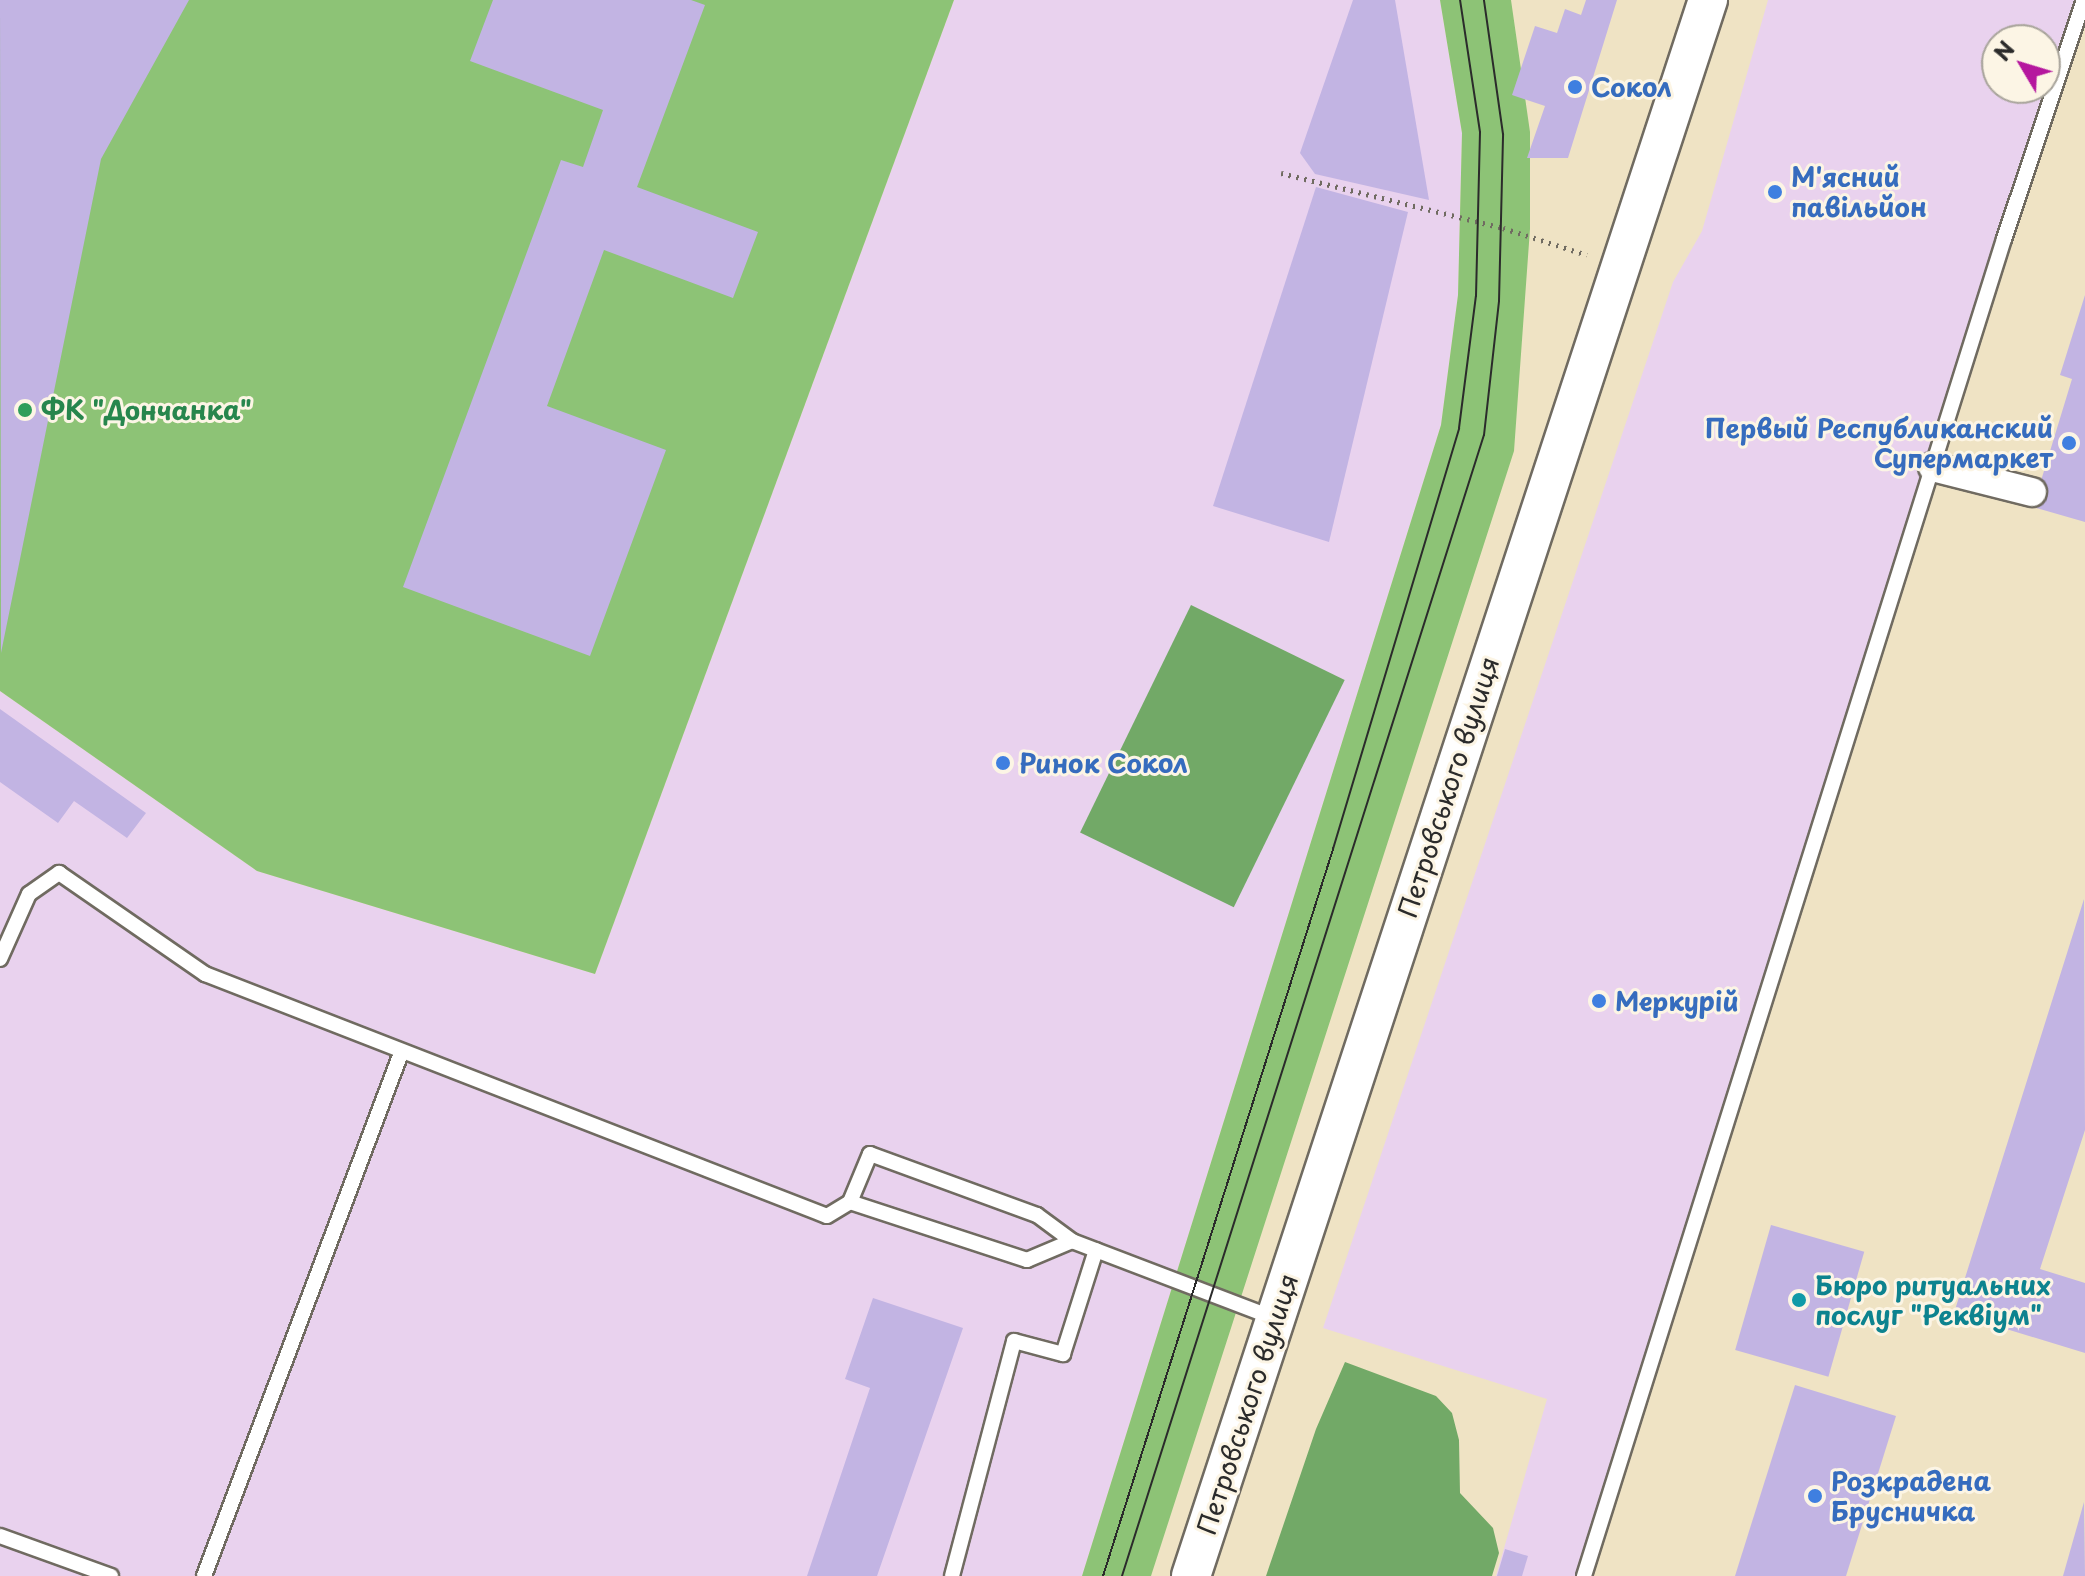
<!DOCTYPE html>
<html>
<head>
<meta charset="utf-8">
<style>
	body { margin:0 }
	#map { position:relative; width:2085px; height:1576px; overflow:hidden; background:#efe3c4; font-family:"Playpen Sans",sans-serif }
	div>[style] { position:absolute }
	.built>* { inset:0; background:#e9d2ee }
	.green>* { inset:0; background:#8dc376 }
	.forest>* { inset:0; background:#72a967; transform-origin:0 0 }
	.building>* { inset:0; background:#c2b4e3; transform-origin:0 0 }
	.path>* { height:5px; margin-top:-2.5px; transform-origin:0; background:repeating-linear-gradient(90deg,#706b61 0 2px,transparent 0 8px) }
	.roads { filter:drop-shadow(2px 0 #706b61) drop-shadow(-2px 0 #706b61) drop-shadow(0 2px #706b61) drop-shadow(0 -2px #706b61) }
	.service>* { height:14px; margin:-7px; padding:0 7px; transform-origin:7px; border-radius:7px; background:#fff }
	.minor>* { height:28px; margin:-14px; padding:0 14px; transform-origin:14px; border-radius:14px; background:#fff }
	.secondary>* { height:38px; margin:-19px; padding:0 19px; transform-origin:19px; border-radius:19px; background:#fff }
	.tram>* { height:2px; margin:-1px; padding:0 1px; transform-origin:1px; border-radius:1px; background:#2b2b2b }
	.dots>* { width:22px; height:22px; translate:-50% -50%; box-sizing:border-box; border:4px solid #fcf5e5; border-radius:50% }
	span { translate:-50% -50%; white-space:nowrap; text-align:center; line-height:1.15; -webkit-text-stroke:6px #fcf5e5; paint-order:stroke }
	.shop-label { font-size:26px; color:#366cbe; font-weight:700 }
	.left { translate:0 -50%; text-align:left }
	.right { translate:-100% -50%; text-align:right }
	.leisure-label { font-size:26px; color:#27864d; font-weight:700 }
	.street-label { font-size:26px; color:#2b2b2b }
	.culture-label { font-size:26px; color:#0d838f; font-weight:700 }
	.north { position:absolute; left:1981px; top:24px; width:80px; height:80px; box-sizing:border-box; background:#fcf5e5; border:2px solid #a8a49b; border-radius:50%; rotate:308deg; font-size:22px; font-weight:700; line-height:32px; text-align:center; color:#2b2b2b }
	.north::after { content:''; display:block; margin:auto; width:28px; height:36px; background:#b5179e; clip-path:polygon(50% 0,100% 100%,50% 72%,0 100%) }
</style>
</head>
<body>
<div id="map">
	<div class="built">
		<i style="clip-path:polygon(954px 0,1440px 0,1462px 133px,1458px 295px,1441px 425px,1082px 1576px,0 1576px,0 691px,257px 871px,595px 974px)"></i>
		<i style="clip-path:polygon(evenodd,1768px 0,2084px 0,1584px 1576px,1496px 1576px,1547px 1399px,1323px 1328px,1673px 282px,1702px 231px,1768px 0,1997px 40px,2045px 40px,2045px 88px,1997px 88px,1997px 40px)"></i>
	</div>
	<div class="green">
		<i style="clip-path:polygon(0 0,954px 0,595px 974px,257px 871px,0 691px)"></i>
		<i style="clip-path:polygon(1440px 0,1511px 0,1530px 132px,1530px 229px,1514px 451px,1151px 1576px,1082px 1576px,1441px 425px,1458px 295px,1462px 133px)"></i>
	</div>
	<div class="forest">
		<i style="left:1191px;top:605px;width:171px;height:253px;rotate:26deg"></i>
		<i style="clip-path:polygon(1345px 1362px,1436px 1396px,1452px 1413px,1459px 1440px,1460px 1493px,1493px 1528px,1499px 1553px,1492px 1576px,1266px 1576px,1316px 1429px)"></i>
	</div>
	<div class="building">
		<i style="clip-path:polygon(0 0,189px 0,101px 159px,1px 653px)"></i>
		<i style="clip-path:polygon(493px 0,691px 0,705px 5px,637px 187px,758px 232px,733px 298px,604px 250px,547px 406px,666px 450px,590px 656px,403px 587px,561px 160px,583px 167px,603px 110px,470px 61px)"></i>
		<i style="clip-path:polygon(1353px 0,1395px 0,1429px 200px,1315px 174px,1300px 153px)"></i>
		<i style="clip-path:polygon(1586px 0,1617px 0,1568px 158px,1527px 158px,1545px 106px,1512px 95px,1535px 26px,1557px 33px,1565px 9px,1581px 15px)"></i>
		<i style="clip-path:polygon(1316px 187px,1408px 212px,1329px 542px,1213px 506px)"></i>
		<i style="clip-path:polygon(2085px 295px,2085px 522px,2033px 507px,2072px 379px,2060px 375px)"></i>
		<i style="clip-path:polygon(0 709px,146px 813px,127px 838px,74px 801px,58px 823px,0 782px)"></i>
		<i style="clip-path:polygon(2084px 899px,2085px 1130px,2040px 1269px,2085px 1283px,2085px 1353px,1954px 1313px)"></i>
		<i style="left:1771px;top:1225px;width:97px;height:130px;rotate:16deg"></i>
		<i style="clip-path:polygon(873px 1298px,963px 1328px,877px 1576px,807px 1576px,870px 1388px,845px 1379px)"></i>
		<i style="clip-path:polygon(1795px 1385px,1896px 1416px,1846px 1576px,1735px 1576px)"></i>
		<i style="clip-path:polygon(2084px 1502px,2085px 1576px,2063px 1576px)"></i>
		<i style="clip-path:polygon(1505px 1549px,1528px 1556px,1522px 1576px,1497px 1576px)"></i>
	</div>
	<div class="path">
		<i style="left:1281px;top:173px;width:229px;rotate:13.9deg"></i>
		<i style="left:1503px;top:228px;width:88px;rotate:17.8deg"></i>
	</div>
	<div class="roads">
		<div class="service">
			<i style="left:0;top:959px;width:71px;rotate:-66deg"></i>
			<i style="left:29px;top:894px;width:37px;rotate:-35deg"></i>
			<i style="left:59px;top:873px;width:178px;rotate:34.7deg"></i>
			<i style="left:205px;top:974px;width:667px;rotate:21.26deg"></i>
			<i style="left:827px;top:1216px;width:27px;rotate:-31deg"></i>
			<i style="left:1072px;top:1241px;width:49px;rotate:157.1deg"></i>
			<i style="left:1027px;top:1260px;width:186px;rotate:-161.9deg"></i>
			<i style="left:850px;top:1202px;width:52px;rotate:-67.4deg"></i>
			<i style="left:870px;top:1154px;width:178px;rotate:20.1deg"></i>
			<i style="left:1037px;top:1215px;width:44px;rotate:36.6deg"></i>
			<i style="left:1072px;top:1241px;width:216px;rotate:20.9deg"></i>
			<i style="left:0;top:1536px;width:118px;rotate:19.8deg"></i>
			<i style="left:204px;top:1576px;width:559px;rotate:-69.36deg"></i>
			<i style="left:952px;top:1576px;width:243px;rotate:-75.2deg"></i>
			<i style="left:1014px;top:1341px;width:51px;rotate:14.9deg"></i>
			<i style="left:1063px;top:1354px;width:109px;rotate:-72.4deg"></i>
			<i style="left:1584px;top:1576px;width:1401px;rotate:-72.56deg"></i>
			<i style="left:2004px;top:239px;width:252px;rotate:-71.5deg"></i>
		</div>
		<div class="minor">
			<i style="left:1933px;top:467px;width:102px;rotate:14.2deg"></i>
		</div>
		<div class="secondary">
			<i style="left:1191px;top:1576px;width:1659px;rotate:-71.84deg"></i>
		</div>
	</div>
	<div class="tram">
		<i style="left:1103px;top:1576px;width:763px;rotate:-72.44deg"></i>
		<i style="left:1333px;top:849px;width:439px;rotate:-73.3deg"></i>
		<i style="left:1459px;top:428px;width:133px;rotate:-82.7deg"></i>
		<i style="left:1476px;top:296px;width:164px;rotate:-88.6deg"></i>
		<i style="left:1480px;top:132px;width:134px;rotate:-98.6deg"></i>
		<i style="left:1122px;top:1576px;width:1197px;rotate:-72.4deg"></i>
		<i style="left:1484px;top:435px;width:135px;rotate:-83.6deg"></i>
		<i style="left:1499px;top:301px;width:167px;rotate:-88.6deg"></i>
		<i style="left:1503px;top:134px;width:135px;rotate:-98.1deg"></i>
	</div>
	<div class="dots">
		<i style="left:1575px;top:87px;background:#3f7fe0"></i>
		<i style="left:1775px;top:192px;background:#3f7fe0"></i>
		<i style="left:25px;top:410px;background:#2e9e5b"></i>
		<i style="left:2069px;top:443px;background:#3f7fe0"></i>
		<i style="left:1003px;top:763px;background:#3f7fe0"></i>
		<i style="left:1599px;top:1001px;background:#3f7fe0"></i>
		<i style="left:1799px;top:1300px;background:#0f9aa8"></i>
		<i style="left:1815px;top:1496px;background:#3f7fe0"></i>
	</div>
	<div class="shop-label">
		<span class="left" style="left:1591px;top:87px">Сокол</span>
		<span class="left" style="left:1791px;top:192px">М'ясний<br>павільйон</span>
		<span class="right" style="left:2053px;top:443px">Первый Республиканский<br>Супермаркет</span>
		<span class="left" style="left:1019px;top:763px">Ринок Сокол</span>
		<span class="left" style="left:1615px;top:1001px">Меркурій</span>
		<span class="left" style="left:1831px;top:1496px">Розкрадена<br>Брусничка</span>
	</div>
	<div class="leisure-label">
		<span class="left" style="left:41px;top:410px">ФК "Дончанка"</span>
	</div>
	<div class="street-label">
		<span style="left:1448px;top:787px;rotate:-72deg">Петровського вулиця</span>
		<span style="left:1247px;top:1404px;rotate:-72deg">Петровського вулиця</span>
	</div>
	<div class="culture-label">
		<span class="left" style="left:1815px;top:1300px">Бюро ритуальних<br>послуг "Реквіум"</span>
	</div>
	<div class="north">N</div>
</div>
</body>
</html>
